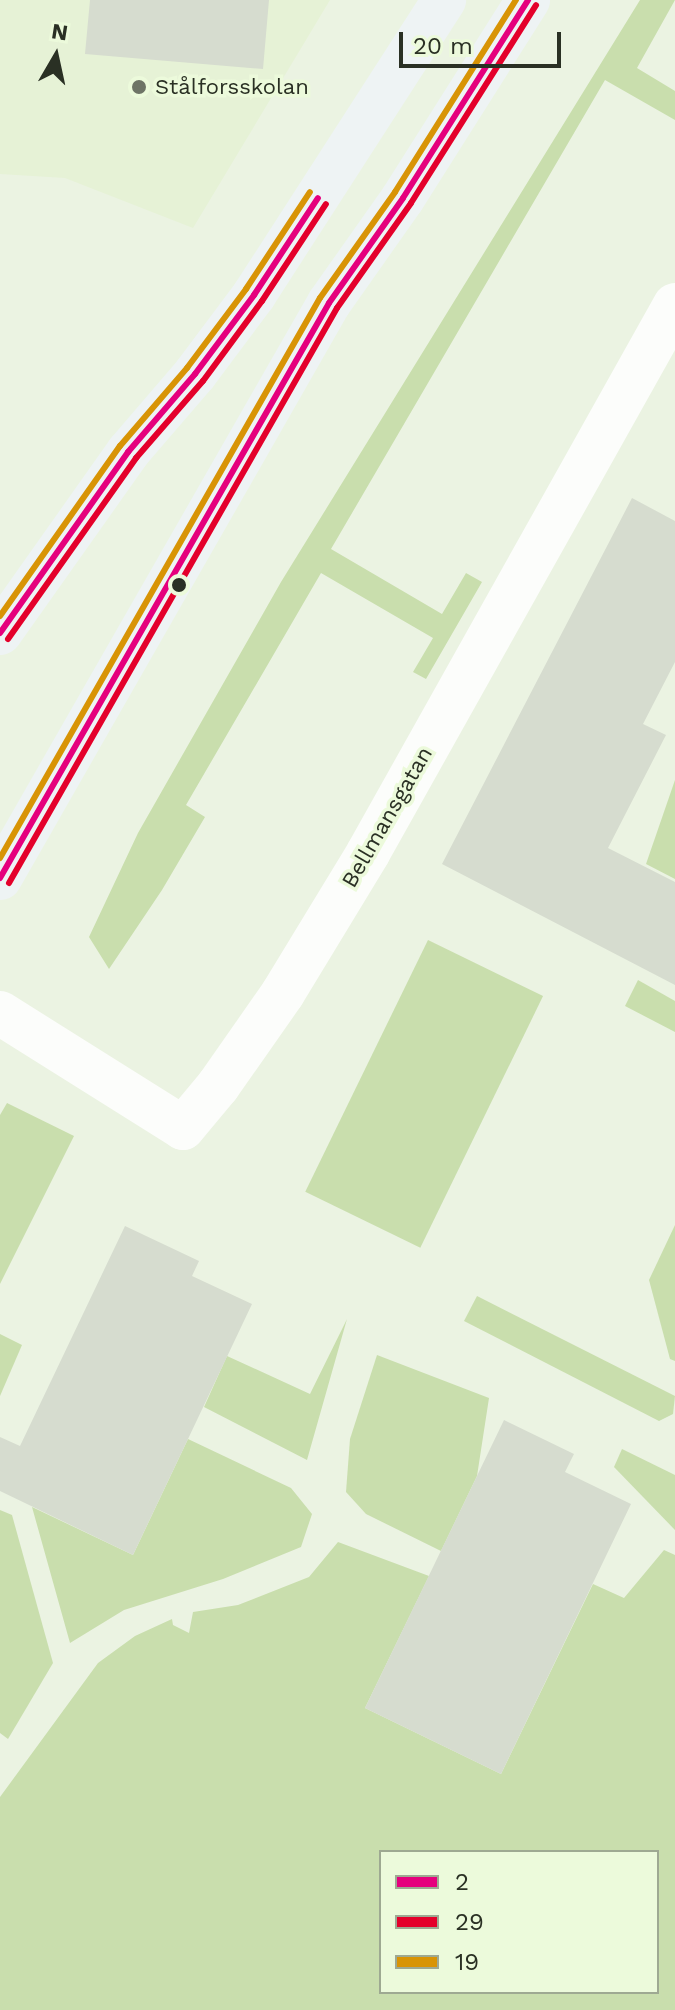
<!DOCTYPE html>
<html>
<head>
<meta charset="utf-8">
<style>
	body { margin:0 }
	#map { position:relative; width:675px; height:2010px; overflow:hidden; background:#ebf3e2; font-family:"Work Sans",sans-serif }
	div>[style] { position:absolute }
	.built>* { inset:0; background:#e6f2d6 }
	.green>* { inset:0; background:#c9dead; transform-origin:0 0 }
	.building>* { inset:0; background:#d6dccf }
	.minor>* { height:44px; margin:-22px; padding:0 22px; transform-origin:22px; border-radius:22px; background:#fcfdfb }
	.secondary>* { height:44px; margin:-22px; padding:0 22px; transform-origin:22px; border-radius:22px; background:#eef3f4 }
	.bus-1>* { height:6px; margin:-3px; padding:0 3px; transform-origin:3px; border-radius:3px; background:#e5007d }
	.bus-2>* { height:6px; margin:-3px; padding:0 3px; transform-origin:3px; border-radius:3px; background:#e4002b }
	.bus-3>* { height:6px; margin:-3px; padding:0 3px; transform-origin:3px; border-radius:3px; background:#d89405 }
	.dots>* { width:22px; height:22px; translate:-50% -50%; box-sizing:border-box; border:4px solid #ecfadb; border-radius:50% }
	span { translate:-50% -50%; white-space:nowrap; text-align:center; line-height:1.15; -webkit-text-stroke:7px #ecfadb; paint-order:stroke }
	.poi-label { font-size:22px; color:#2a3024 }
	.left { translate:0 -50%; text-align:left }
	.street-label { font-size:22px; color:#2a3024 }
	.legend { position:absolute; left:379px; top:1850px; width:280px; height:144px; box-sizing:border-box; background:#ecfadb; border:2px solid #9ea992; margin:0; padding:10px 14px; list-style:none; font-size:24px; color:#2a3024 }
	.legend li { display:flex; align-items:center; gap:16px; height:40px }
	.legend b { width:40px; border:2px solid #9ea992 }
	.north { position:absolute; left:16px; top:16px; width:80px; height:80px; -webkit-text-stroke:6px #ecfadb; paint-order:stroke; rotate:9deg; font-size:22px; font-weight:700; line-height:32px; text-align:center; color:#2a3024 }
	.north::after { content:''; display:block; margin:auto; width:28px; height:36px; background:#2a3024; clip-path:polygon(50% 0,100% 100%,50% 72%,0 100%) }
	.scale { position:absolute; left:399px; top:32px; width:162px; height:36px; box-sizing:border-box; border:4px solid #2a3024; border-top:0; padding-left:10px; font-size:24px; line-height:28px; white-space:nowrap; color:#2a3024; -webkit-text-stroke:6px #ecfadb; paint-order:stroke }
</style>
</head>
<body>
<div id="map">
	<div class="built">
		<i style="clip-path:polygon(0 0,330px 0,193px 228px,65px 178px,0 174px)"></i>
	</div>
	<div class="green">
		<i style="clip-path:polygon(640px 0,675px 0,637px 68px,675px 91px,675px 120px,605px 80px,331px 549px,442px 614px,466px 573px,482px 582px,426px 679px,413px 672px,433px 638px,321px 573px,186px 805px,205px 817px,162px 890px,109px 969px,89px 937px,138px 833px,281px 582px)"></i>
		<i style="clip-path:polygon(675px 780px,675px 879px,646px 864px)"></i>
		<i style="left:428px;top:940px;width:128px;height:280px;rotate:26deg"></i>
		<i style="clip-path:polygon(638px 980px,675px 1001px,675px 1032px,625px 1006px)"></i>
		<i style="clip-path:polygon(7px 1103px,74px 1136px,0 1284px,0 1115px)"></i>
		<i style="clip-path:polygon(675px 1225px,675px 1361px,670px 1359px,649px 1280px)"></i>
		<i style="clip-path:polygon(477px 1296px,675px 1396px,673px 1414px,659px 1421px,464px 1321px)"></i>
		<i style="clip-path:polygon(347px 1319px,307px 1460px,204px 1407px,227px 1356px,310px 1394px)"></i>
		<i style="clip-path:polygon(0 1334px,22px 1345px,0 1396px)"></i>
		<i style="clip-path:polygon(377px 1355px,489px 1398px,477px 1476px,441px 1551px,366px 1514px,346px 1492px,350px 1439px)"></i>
		<i style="clip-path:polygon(188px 1439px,291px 1488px,312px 1514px,301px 1547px,223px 1579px,124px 1610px,70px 1643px,32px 1507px,133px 1555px)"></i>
		<i style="clip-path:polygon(622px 1449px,675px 1475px,675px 1530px,614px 1467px)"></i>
		<i style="clip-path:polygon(0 1510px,12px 1515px,53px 1663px,8px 1739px,0 1733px)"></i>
		<i style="clip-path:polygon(evenodd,338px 1542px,429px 1576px,365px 1708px,501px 1774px,593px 1584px,624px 1598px,664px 1550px,675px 1555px,675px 2010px,0 2010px,0 1797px,98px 1663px,135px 1636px,172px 1619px,173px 1625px,189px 1633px,193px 1612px,238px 1605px,309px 1577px,338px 1542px,381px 1852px,657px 1852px,657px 1992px,381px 1992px,381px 1852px)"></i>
	</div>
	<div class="building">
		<i style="clip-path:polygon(90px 0,269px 0,263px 69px,85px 54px)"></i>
		<i style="clip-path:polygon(632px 498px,675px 521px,675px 662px,643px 724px,666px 735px,608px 848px,675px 882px,675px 985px,442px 864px)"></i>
		<i style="clip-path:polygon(125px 1226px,199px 1261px,192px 1276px,252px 1304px,133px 1555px,0 1491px,0 1437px,20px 1446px)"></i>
		<i style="clip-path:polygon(504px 1420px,574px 1454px,565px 1472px,631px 1504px,501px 1774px,365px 1708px)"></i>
	</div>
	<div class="minor">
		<i style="left:0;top:1013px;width:216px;rotate:32.1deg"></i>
		<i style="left:183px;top:1128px;width:55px;rotate:-50.2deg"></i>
		<i style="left:218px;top:1086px;width:113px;rotate:-55deg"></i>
		<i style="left:283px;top:993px;width:164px;rotate:-58.7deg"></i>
		<i style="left:368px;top:853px;width:628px;rotate:-60.74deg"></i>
	</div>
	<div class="secondary">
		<i style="left:0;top:633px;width:222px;rotate:-54.7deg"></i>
		<i style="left:128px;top:452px;width:103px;rotate:-49.3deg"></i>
		<i style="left:195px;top:374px;width:99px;rotate:-53.2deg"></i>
		<i style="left:254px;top:295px;width:351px;rotate:-57.2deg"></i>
		<i style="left:0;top:878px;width:662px;rotate:-60.22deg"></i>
		<i style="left:329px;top:303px;width:128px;rotate:-54.8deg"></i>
		<i style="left:403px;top:198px;width:234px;rotate:-57.7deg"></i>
	</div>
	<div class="bus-1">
		<i style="left:0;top:633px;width:222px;rotate:-54.7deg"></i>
		<i style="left:128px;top:452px;width:103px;rotate:-49.3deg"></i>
		<i style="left:195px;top:374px;width:99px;rotate:-53.2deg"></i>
		<i style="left:254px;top:295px;width:116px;rotate:-56.6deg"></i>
		<i style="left:0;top:878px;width:662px;rotate:-60.22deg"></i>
		<i style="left:329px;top:303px;width:128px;rotate:-54.8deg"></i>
		<i style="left:403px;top:198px;width:234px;rotate:-57.7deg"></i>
	</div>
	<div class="bus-2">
		<i style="left:8px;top:639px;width:222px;rotate:-54.7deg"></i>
		<i style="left:136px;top:458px;width:102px;rotate:-49deg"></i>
		<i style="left:203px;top:381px;width:99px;rotate:-53.6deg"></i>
		<i style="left:262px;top:301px;width:116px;rotate:-56.6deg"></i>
		<i style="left:9px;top:883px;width:662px;rotate:-60.3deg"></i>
		<i style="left:337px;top:308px;width:128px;rotate:-54.8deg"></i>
		<i style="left:411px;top:203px;width:234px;rotate:-57.7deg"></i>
	</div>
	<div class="bus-3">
		<i style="left:0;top:616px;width:208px;rotate:-54.8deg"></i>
		<i style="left:120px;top:446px;width:103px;rotate:-49.3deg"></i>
		<i style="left:187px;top:368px;width:99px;rotate:-53.2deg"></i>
		<i style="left:246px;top:289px;width:116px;rotate:-56.6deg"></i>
		<i style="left:0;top:858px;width:645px;rotate:-60.26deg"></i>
		<i style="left:320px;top:298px;width:130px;rotate:-54.7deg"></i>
		<i style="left:395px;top:192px;width:227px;rotate:-57.8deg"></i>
	</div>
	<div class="dots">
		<i style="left:139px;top:87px;background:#6e7466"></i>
		<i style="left:179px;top:585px;background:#2a3024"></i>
	</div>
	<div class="poi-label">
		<span class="left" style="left:155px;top:87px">Stålforsskolan</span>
	</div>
	<div class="street-label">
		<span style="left:387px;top:817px;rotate:-60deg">Bellmansgatan</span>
	</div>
	<ul class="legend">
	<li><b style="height:10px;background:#e5007d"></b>2</li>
	<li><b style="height:10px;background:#e4002b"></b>29</li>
	<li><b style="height:10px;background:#d89405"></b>19</li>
	</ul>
	<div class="north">N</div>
	<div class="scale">20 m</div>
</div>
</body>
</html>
